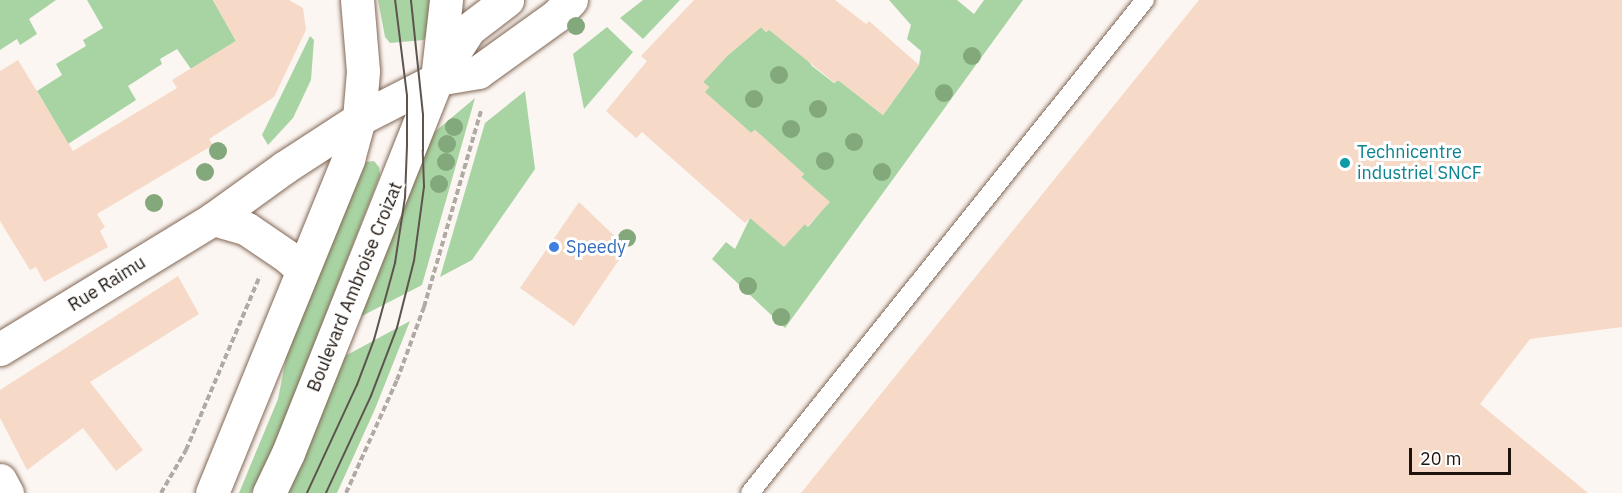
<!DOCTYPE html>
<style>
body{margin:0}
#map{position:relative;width:1622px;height:493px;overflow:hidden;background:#fcf6f2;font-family:"IBM Plex Sans",sans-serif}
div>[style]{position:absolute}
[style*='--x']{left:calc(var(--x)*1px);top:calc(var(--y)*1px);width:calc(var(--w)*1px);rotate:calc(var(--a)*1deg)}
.green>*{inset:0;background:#a8d4a3}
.building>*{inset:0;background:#f6d9c6}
.path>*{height:4px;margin-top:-2px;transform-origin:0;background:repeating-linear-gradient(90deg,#b0a9a4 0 6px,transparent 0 9px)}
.roads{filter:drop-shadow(0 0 2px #826856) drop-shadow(0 0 2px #826856)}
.lane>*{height:18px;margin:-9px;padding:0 9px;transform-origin:9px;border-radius:9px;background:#fff}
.street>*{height:33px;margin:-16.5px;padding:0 16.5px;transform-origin:16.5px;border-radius:16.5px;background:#fff}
.secondary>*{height:33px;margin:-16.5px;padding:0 16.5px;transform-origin:16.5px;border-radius:16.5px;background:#fff}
.primary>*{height:33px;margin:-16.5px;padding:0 16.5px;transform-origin:16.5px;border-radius:16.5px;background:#fff}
.tram>*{height:1.5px;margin:-0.75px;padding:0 0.75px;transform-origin:0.75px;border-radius:0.75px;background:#5d544e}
.trees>*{width:18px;height:18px;margin:-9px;border-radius:50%;background:#83a87b}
.dots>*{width:16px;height:16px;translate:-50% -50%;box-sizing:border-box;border:3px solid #fff;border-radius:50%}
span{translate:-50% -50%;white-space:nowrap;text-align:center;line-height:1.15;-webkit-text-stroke:6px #fff;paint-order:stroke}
.culture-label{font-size:18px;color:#0d838f}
.left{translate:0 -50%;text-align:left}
.shop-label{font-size:18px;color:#366cbe}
.street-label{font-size:18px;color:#1e140d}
.scale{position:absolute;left:1409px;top:448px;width:102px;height:27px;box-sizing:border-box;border:3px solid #1e140d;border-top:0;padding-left:8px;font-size:18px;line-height:21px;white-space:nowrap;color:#1e140d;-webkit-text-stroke:4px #fff;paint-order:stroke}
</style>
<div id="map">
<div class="green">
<i style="clip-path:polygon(0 0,56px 0,29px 19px,37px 34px,20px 45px,17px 39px,0 50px)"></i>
<i style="clip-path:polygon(87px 0,213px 0,236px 41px,191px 69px,177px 49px,160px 59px,162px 64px,128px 86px,136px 100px,68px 144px,37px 91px,62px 75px,56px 64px,86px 46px,83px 40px,103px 28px)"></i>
<i style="clip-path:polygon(378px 0,430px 0,428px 31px,424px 40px,390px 43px,385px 37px)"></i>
<i style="clip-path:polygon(643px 0,680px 0,643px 39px,620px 18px)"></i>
<i style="clip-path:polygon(889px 0,957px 0,974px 14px,984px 0,1023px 0,785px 328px,712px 259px,726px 242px,735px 249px,750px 218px,805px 224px,808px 227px,829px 202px,801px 177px,804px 174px,755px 130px,751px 133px,725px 110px,711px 125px,692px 107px,709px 87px,703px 82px,727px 56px,761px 27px,766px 32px,780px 21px,812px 66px,834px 83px,838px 80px,883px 115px,919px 65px,921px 51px,907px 39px,911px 25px)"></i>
<i style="clip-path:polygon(607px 27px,633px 52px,584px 109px,573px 54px)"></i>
<i style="clip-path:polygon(310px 36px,314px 40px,311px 80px,293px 118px,268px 145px,262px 135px)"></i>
<i style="clip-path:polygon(525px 91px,535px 169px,472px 260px,440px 277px,485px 123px)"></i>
<i style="clip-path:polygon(475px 98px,422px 285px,360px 317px,431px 135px)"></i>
<i style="clip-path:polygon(374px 161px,379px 167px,380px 175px,279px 435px,251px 493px,239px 493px,278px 399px,290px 338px,361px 166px,366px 162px)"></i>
<i style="clip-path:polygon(410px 321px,375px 409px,337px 493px,286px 493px,345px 356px)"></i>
</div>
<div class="building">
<i style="clip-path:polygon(213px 0,289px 0,303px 8px,306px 30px,274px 97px,209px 139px,213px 145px,97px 214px,105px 227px,100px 231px,108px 247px,44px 282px,36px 267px,30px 270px,0 221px,0 71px,18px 60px,73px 151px,177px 88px,172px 80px,236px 41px)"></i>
<i style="clip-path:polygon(694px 0,835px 0,866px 24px,869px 21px,919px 65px,883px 115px,838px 80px,835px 83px,769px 30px,766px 32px,761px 27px,727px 56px,703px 82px,709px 87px,705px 92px,751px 133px,755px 130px,804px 174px,801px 177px,830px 202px,807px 227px,805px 224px,784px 247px,750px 218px,745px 223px,642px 132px,636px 138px,606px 111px,647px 61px,641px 56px)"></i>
<i style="clip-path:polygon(1199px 0,1622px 0,1622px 327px,1530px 339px,1480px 404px,1588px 493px,801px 493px)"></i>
<i style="clip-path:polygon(579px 202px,627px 248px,574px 326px,520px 288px)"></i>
<i style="clip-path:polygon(178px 276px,199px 314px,90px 382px,143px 450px,116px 471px,83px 428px,27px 470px,0 418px,0 390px)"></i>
</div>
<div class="path">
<i style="--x:161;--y:493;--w:50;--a:-59.8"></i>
<i style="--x:186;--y:450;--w:189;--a:-67"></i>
<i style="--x:346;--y:493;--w:124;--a:-65.7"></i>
<i style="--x:397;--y:380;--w:78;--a:-69.7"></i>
<i style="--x:424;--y:307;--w:207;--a:-73.8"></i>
</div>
<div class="roads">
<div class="lane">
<i style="--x:750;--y:493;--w:632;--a:-51.3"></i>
</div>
<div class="street">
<i style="--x:213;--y:219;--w:35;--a:16"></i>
<i style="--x:247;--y:229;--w:50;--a:34.3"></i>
<i style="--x:288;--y:257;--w:18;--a:43"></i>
<i style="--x:0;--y:349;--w:250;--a:-31.4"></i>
<i style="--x:213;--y:219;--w:89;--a:-35.8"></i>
<i style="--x:285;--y:167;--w:88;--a:-33"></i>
<i style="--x:0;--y:480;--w:15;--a:62"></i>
</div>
<div class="secondary">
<i style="--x:437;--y:79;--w:59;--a:-57.4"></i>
<i style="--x:469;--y:29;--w:48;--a:-37.3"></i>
<i style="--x:359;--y:119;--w:88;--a:-27.1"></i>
<i style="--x:437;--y:79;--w:42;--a:-9.7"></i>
<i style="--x:478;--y:72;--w:96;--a:-35.7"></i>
<i style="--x:556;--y:16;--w:22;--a:-47"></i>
</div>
<div class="primary">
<i style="--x:212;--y:493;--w:361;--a:-67.8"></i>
<i style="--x:348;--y:159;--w:41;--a:-74.6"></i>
<i style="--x:359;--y:119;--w:48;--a:-85.2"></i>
<i style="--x:363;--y:71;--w:71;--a:-94.8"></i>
<i style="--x:269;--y:493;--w:44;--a:-64.6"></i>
<i style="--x:288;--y:453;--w:403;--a:-68.3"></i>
<i style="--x:437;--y:79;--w:80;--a:-83.5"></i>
</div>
</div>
<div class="tram">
<i style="--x:307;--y:493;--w:119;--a:-65.2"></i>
<i style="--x:357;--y:385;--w:48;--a:-69.3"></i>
<i style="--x:374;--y:340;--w:80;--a:-74.7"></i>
<i style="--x:395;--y:263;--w:66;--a:-81.3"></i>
<i style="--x:405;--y:198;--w:52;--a:-87.8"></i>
<i style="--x:407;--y:146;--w:50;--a:-90"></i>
<i style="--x:407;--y:96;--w:97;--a:-97.1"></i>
<i style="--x:326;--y:493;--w:107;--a:-65.1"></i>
<i style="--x:371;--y:396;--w:73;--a:-69.1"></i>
<i style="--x:397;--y:328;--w:69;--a:-75.8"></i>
<i style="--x:414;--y:261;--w:75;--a:-82.3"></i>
<i style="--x:424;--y:187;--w:36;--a:-92"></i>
<i style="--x:423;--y:151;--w:36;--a:-90"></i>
<i style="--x:423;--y:115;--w:116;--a:-96"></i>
</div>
<div class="trees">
<i style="left:576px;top:26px"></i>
<i style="left:972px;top:56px"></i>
<i style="left:779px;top:75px"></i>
<i style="left:944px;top:93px"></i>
<i style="left:754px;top:99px"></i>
<i style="left:818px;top:109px"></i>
<i style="left:454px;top:127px"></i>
<i style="left:791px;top:129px"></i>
<i style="left:854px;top:142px"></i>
<i style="left:447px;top:144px"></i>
<i style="left:218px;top:151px"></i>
<i style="left:825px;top:161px"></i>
<i style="left:446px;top:162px"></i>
<i style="left:205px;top:172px"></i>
<i style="left:882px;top:172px"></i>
<i style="left:439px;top:184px"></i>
<i style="left:154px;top:203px"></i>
<i style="left:627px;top:238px"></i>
<i style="left:748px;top:286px"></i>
<i style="left:781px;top:317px"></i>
</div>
<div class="dots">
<i style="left:1345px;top:163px;background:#0f9aa8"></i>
<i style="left:554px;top:247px;background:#3f7fe0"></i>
</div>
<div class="culture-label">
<span class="left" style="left:1357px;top:163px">Technicentre<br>industriel SNCF</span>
</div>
<div class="shop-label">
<span class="left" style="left:566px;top:247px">Speedy</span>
</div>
<div class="street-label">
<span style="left:107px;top:284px;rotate:-32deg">Rue Raimu</span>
<span style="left:355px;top:287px;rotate:-68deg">Boulevard Ambroise Croizat</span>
</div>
<div class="scale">20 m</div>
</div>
